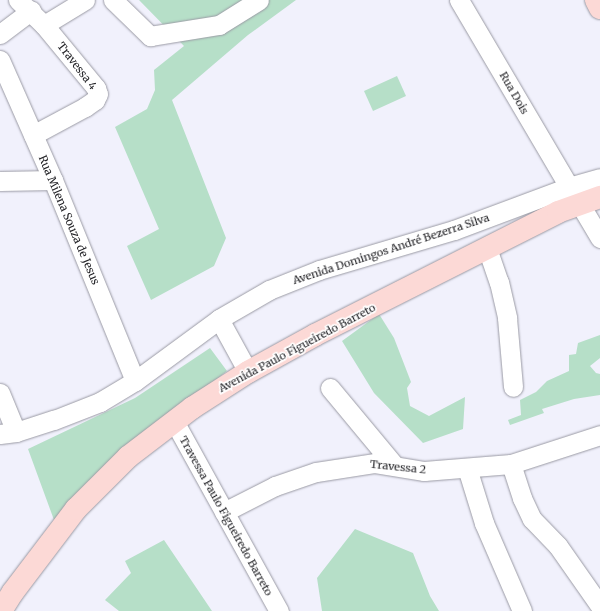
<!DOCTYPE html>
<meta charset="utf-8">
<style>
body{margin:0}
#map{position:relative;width:600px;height:611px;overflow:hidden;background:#f1f1fc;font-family:Merriweather,serif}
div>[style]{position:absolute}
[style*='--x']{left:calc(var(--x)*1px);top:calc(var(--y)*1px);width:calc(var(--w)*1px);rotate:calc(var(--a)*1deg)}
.green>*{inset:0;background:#b6dfc8}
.roads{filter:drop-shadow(0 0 1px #9a9aa4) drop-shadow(0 0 1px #9a9aa4)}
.minor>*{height:19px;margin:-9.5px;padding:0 9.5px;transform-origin:9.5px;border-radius:9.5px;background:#fff}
.major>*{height:22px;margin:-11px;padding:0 11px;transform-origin:11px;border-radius:11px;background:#fcd9d6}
span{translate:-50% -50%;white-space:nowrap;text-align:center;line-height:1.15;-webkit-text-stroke:3.5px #fff;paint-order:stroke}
.street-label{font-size:11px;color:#242428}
</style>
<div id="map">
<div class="green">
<i style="clip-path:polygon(139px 0,296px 0,248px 35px,172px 100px,226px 238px,214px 266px,151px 300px,127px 246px,159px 229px,115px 127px,147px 109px,155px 90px,154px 70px,184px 46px)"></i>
<i style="clip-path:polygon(397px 76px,406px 96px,373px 111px,364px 91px)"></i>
<i style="clip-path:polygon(379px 314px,394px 338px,411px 382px,407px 388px,410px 406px,429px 416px,465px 397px,463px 429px,423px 443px,374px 393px,342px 341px)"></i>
<i style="clip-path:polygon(600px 335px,600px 358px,590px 366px,596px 373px,600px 374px,600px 395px,574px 399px,542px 409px,544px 413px,510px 425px,508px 420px,521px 415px,520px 400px,536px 392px,547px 381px,569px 371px,569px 355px,576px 354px,578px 343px)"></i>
<i style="clip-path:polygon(210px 348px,227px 371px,113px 460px,54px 520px,28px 449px,135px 398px)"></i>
<i style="clip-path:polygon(355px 529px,413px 553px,430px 596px,439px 611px,322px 611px,317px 578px)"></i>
<i style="clip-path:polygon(164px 540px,212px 611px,119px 611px,105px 600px,131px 573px,125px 561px)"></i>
</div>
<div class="roads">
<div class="minor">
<i style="--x:18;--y:0;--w:36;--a:44"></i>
<i style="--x:44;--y:25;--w:82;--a:50.5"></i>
<i style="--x:96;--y:88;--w:6;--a:72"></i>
<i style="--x:98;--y:94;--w:7;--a:117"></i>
<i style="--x:95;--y:100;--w:12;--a:145"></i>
<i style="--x:85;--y:107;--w:59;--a:151.7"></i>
<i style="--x:113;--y:0;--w:52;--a:44.2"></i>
<i style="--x:150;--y:36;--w:70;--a:-9.1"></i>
<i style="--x:219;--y:25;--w:47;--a:-32"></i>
<i style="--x:459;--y:0;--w:217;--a:59.5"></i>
<i style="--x:44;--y:25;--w:48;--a:-31.4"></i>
<i style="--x:0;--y:34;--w:39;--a:-37"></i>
<i style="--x:0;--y:60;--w:131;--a:66.2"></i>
<i style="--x:53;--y:180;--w:217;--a:67.8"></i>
<i style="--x:0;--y:181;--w:53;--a:-1.1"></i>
<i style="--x:578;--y:201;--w:43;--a:59.3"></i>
<i style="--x:487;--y:248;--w:36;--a:71"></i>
<i style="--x:499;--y:282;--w:37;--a:77"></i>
<i style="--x:507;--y:318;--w:69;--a:85"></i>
<i style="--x:219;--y:319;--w:60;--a:61.3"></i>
<i style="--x:330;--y:388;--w:100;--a:50.3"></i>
<i style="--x:0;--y:393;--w:42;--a:67.7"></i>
<i style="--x:174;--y:421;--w:217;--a:61.1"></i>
<i style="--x:0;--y:434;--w:16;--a:-7"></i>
<i style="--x:16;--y:432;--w:40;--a:-18"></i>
<i style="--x:54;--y:420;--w:49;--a:-21.4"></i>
<i style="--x:100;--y:402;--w:41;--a:-31"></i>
<i style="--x:135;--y:381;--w:104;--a:-36.4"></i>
<i style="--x:219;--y:319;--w:58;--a:-30.1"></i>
<i style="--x:269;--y:290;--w:54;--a:-21.8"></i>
<i style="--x:319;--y:270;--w:141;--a:-16.5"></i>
<i style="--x:454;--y:230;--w:123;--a:-20.5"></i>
<i style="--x:569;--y:187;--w:32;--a:-16"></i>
<i style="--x:511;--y:464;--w:36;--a:72"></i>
<i style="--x:522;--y:498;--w:23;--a:65"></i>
<i style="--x:532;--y:519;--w:37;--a:46"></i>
<i style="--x:558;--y:546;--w:73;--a:55"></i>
<i style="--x:467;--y:468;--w:58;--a:72.8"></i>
<i style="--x:484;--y:523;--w:96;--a:66.6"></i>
<i style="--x:224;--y:512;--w:57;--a:-27"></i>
<i style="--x:275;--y:486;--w:43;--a:-18.9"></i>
<i style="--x:316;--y:472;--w:60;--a:-8.7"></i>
<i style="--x:375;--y:463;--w:50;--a:9.3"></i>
<i style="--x:424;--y:471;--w:87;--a:-4.6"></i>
<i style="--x:511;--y:464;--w:94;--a:-18"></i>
</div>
<div class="major">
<i style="--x:596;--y:0;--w:9;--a:63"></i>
<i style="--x:1;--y:611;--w:22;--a:-58"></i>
<i style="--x:13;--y:592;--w:104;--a:-52.8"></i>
<i style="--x:76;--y:509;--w:74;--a:-45"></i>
<i style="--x:128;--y:457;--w:81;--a:-37.4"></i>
<i style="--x:192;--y:408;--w:67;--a:-32.7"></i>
<i style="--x:248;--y:372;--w:77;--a:-28.9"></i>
<i style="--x:315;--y:335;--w:272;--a:-26.8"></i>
<i style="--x:558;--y:212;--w:45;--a:-19.7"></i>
</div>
</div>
<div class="street-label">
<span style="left:77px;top:66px;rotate:52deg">Travessa 4</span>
<span style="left:514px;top:93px;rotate:60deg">Rua Dois</span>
<span style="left:69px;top:220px;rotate:67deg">Rua Milena Souza de Jesus</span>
<span style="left:391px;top:249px;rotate:-18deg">Avenida Domingos André Bezerra Silva</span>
<span style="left:297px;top:348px;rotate:-28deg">Avenida Paulo Figueiredo Barreto</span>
<span style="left:398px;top:467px;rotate:6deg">Travessa 2</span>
<span style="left:226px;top:516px;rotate:61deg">Travessa Paulo Figueiredo Barreto</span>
</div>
</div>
